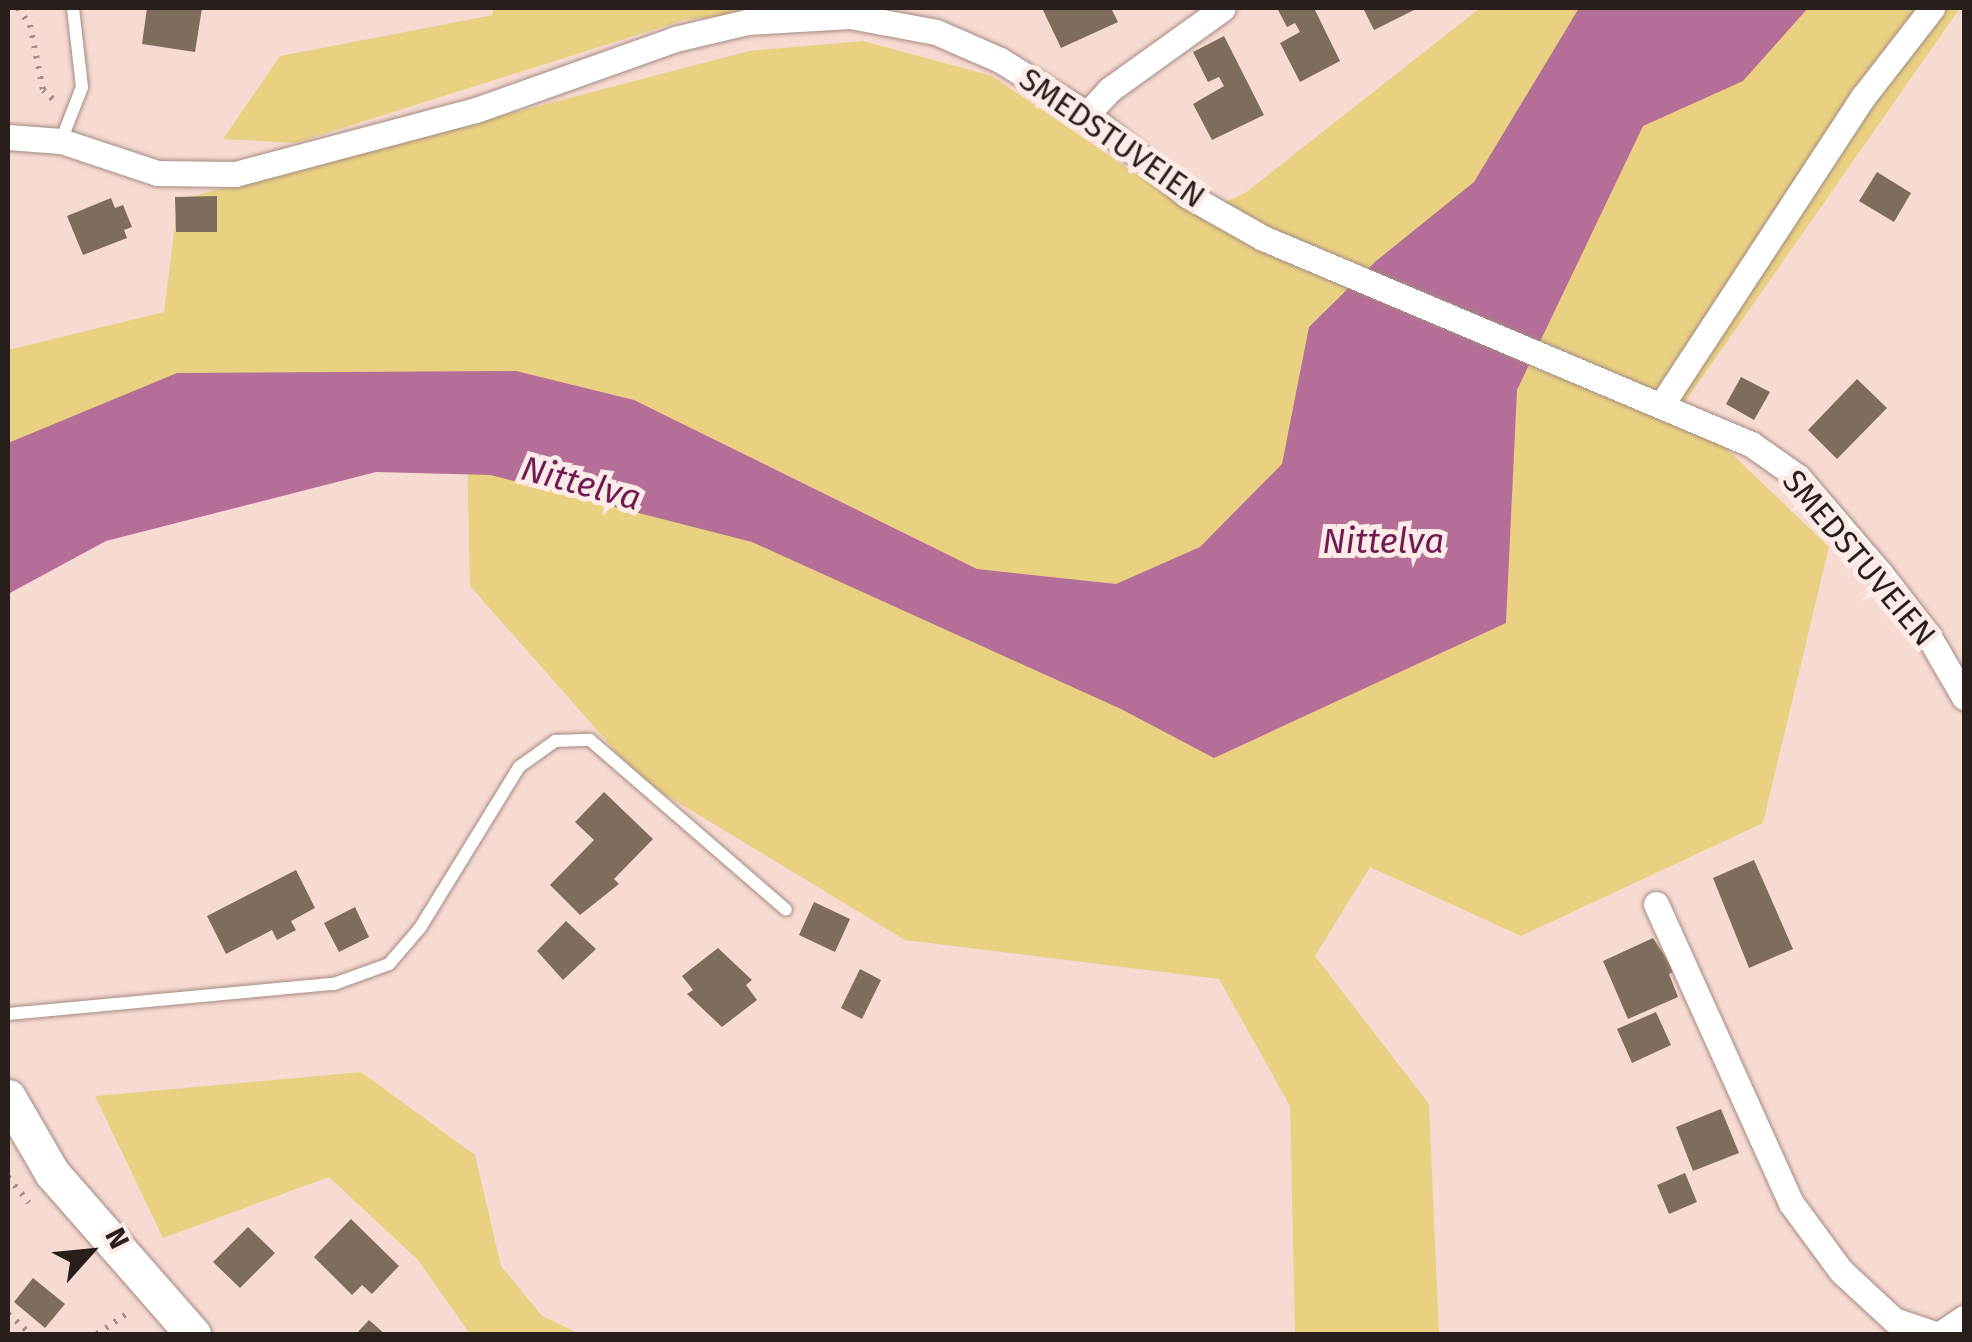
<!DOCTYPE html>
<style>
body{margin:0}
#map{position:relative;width:1972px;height:1342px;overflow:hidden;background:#f7dbd2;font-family:"Fira Sans",sans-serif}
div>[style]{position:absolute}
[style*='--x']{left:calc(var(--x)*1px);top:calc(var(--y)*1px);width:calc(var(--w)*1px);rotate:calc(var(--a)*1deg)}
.green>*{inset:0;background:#ead182}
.water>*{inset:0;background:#b56e97}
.building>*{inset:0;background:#7e6c5c}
.path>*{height:6px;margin-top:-3px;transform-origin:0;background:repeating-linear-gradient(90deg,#a5908a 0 2.5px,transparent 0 10.5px)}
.roads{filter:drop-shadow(0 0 2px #a38a82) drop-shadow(0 0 2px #a38a82)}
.service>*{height:12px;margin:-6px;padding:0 6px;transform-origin:6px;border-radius:6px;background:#fff}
.minor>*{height:25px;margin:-12.5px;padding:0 12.5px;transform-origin:12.5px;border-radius:12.5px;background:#fff}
.secondary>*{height:35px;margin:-17.5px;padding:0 17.5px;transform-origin:17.5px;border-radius:17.5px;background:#fff}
span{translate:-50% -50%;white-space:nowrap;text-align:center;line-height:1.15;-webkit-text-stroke:10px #fcebe6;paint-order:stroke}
.street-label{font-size:32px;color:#281e1b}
.water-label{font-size:35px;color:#711a54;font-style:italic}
.frame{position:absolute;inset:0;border:10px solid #281e1b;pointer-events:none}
.north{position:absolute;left:40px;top:1202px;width:100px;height:100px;-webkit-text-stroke:8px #fcebe6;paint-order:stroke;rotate:63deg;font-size:28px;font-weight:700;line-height:40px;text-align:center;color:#281e1b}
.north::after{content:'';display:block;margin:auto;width:35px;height:45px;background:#281e1b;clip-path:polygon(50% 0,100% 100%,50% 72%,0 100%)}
</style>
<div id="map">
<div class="green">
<i style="clip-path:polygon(492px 8px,784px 8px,684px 20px,295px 143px,223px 139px,280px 56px,493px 15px)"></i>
<i style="clip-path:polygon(1480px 8px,1960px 8px,1682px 406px,1829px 547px,1763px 823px,1521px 936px,1370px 867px,1315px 956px,1429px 1104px,1439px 1334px,1295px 1334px,1290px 1106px,1219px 979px,905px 940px,641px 780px,470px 586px,467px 453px,8px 528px,8px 350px,164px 312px,178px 200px,749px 51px,863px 41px,992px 76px,1197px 215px,1245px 193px)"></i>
<i style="clip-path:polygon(361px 1072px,475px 1155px,501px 1266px,542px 1316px,580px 1334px,470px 1334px,418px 1260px,329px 1177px,163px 1238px,95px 1096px)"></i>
</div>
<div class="water">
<i style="clip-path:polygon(1579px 8px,1808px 8px,1743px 81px,1643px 126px,1517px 390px,1506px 623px,1214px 758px,1121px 709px,752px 542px,490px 475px,376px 472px,106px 541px,8px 594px,8px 443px,177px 373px,516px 371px,634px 400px,977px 569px,1116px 584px,1200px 547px,1282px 464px,1309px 327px,1376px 261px,1474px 182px)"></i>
</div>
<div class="building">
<i style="clip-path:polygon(147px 8px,202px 8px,195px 52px,142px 44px)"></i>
<i style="clip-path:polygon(1042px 8px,1111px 8px,1118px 22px,1061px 48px)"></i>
<i style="clip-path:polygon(1277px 8px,1314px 8px,1340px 61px,1300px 82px,1280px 43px,1300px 32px,1295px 23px,1287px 27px)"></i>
<i style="clip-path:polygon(1363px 8px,1418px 8px,1374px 30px)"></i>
<i style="clip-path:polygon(1224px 36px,1264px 115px,1212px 140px,1193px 104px,1224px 86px,1219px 77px,1208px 82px,1193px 52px)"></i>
<i style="clip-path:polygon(1877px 172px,1911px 193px,1894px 222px,1859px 201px)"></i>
<i style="clip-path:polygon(217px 196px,217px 232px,176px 232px,175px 197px)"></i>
<i style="clip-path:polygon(111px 198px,115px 208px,123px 205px,132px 227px,124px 230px,127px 238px,83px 255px,67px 216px)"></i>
<i style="clip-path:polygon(1741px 377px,1770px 392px,1754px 420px,1726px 404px)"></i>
<i style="clip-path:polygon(1857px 379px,1887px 408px,1837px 459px,1808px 430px)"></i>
<i style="clip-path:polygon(604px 792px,653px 839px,614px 879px,619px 884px,580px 915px,550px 885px,594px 840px,575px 822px)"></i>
<i style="clip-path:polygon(1754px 860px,1793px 949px,1749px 968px,1713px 878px)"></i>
<i style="clip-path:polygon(296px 870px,315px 908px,291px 921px,296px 930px,277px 940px,272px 930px,226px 954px,207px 916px)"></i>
<i style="clip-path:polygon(814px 902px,850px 919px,835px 952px,799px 935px)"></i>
<i style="clip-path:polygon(355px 907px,369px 937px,339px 952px,324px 923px)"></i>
<i style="clip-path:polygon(566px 921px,596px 949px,563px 980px,537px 951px)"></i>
<i style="clip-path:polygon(1653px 938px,1675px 971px,1669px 974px,1678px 997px,1628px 1019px,1603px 961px)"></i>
<i style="clip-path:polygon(718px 948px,752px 980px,746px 985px,757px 1000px,722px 1027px,687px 994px,693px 990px,682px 976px)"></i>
<i style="clip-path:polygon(860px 969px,881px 980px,862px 1019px,841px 1008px)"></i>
<i style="clip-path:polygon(1656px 1012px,1671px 1045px,1632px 1063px,1617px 1029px)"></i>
<i style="clip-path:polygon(1721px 1109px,1739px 1153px,1693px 1171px,1676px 1127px)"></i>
<i style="clip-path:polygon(1685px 1173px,1697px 1202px,1669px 1214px,1657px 1185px)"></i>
<i style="clip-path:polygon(351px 1219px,399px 1266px,372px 1294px,362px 1285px,352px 1295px,314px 1257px)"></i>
<i style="clip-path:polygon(248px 1227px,275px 1253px,240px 1288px,213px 1262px)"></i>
<i style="clip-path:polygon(33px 1278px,65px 1304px,45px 1328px,14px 1302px)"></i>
<i style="clip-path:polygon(369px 1320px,385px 1334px,356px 1334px)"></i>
</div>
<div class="path">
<i style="--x:18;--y:8;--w:21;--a:55"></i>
<i style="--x:30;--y:25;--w:66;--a:78.7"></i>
<i style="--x:43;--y:90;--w:19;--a:43"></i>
<i style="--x:8;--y:1177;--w:33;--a:51"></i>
<i style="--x:8;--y:1314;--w:30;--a:41"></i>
<i style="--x:97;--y:1334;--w:40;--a:-34"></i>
</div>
<div class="roads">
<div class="service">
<i style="--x:61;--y:141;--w:58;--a:-68.7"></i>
<i style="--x:82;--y:87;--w:80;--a:-96.5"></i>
<i style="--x:8;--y:1014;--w:327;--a:-5.3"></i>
<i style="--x:334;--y:984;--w:59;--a:-20"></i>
<i style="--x:389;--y:964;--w:48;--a:-49.3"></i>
<i style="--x:420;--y:928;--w:189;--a:-58.4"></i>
<i style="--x:519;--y:767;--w:44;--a:-35.8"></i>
<i style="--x:555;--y:741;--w:35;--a:-2"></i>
<i style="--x:590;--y:740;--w:259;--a:40.9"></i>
</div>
<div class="minor">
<i style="--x:1087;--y:114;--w:33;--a:-47"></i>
<i style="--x:1109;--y:90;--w:140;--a:-35.7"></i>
<i style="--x:8;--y:137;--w:53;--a:4.3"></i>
<i style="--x:61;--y:141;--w:101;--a:18.4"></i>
<i style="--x:157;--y:173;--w:78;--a:0.7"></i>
<i style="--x:235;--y:174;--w:249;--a:-14.9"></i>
<i style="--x:476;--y:110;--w:211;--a:-19.6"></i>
<i style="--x:675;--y:39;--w:74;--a:-13.3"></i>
<i style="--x:747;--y:22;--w:103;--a:-3.3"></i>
<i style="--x:850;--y:16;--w:87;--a:10.5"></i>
<i style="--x:936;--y:32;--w:70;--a:23.6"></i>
<i style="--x:1000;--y:60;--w:102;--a:31.8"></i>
<i style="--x:1087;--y:114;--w:129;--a:39"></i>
<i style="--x:1187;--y:195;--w:87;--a:29.5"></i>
<i style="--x:1263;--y:238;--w:530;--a:22.89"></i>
<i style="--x:1751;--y:444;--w:57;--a:35.1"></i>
<i style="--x:1798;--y:477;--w:126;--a:49.5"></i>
<i style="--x:1880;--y:573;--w:78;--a:52.3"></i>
<i style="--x:1928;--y:635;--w:72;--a:59.9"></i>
<i style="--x:1662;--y:404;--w:367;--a:-56.8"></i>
<i style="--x:1863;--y:97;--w:113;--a:-52.2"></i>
<i style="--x:1656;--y:904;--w:328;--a:65.7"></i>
<i style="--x:1791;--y:1203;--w:84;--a:53.7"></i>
<i style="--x:1841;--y:1271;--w:72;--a:42.8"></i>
<i style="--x:1894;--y:1320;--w:43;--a:18.9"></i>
<i style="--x:1940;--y:1334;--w:29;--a:-34"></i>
</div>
<div class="secondary">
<i style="--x:8;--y:1097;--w:88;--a:59.9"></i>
<i style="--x:52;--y:1173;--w:214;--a:48.8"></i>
</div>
</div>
<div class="street-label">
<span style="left:1112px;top:138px;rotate:35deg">SMEDSTUVEIEN</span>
<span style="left:1859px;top:558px;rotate:50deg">SMEDSTUVEIEN</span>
</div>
<div class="water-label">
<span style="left:581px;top:483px;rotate:15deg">Nittelva</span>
<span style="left:1383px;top:541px">Nittelva</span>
</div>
<div class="frame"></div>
<div class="north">N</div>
</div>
